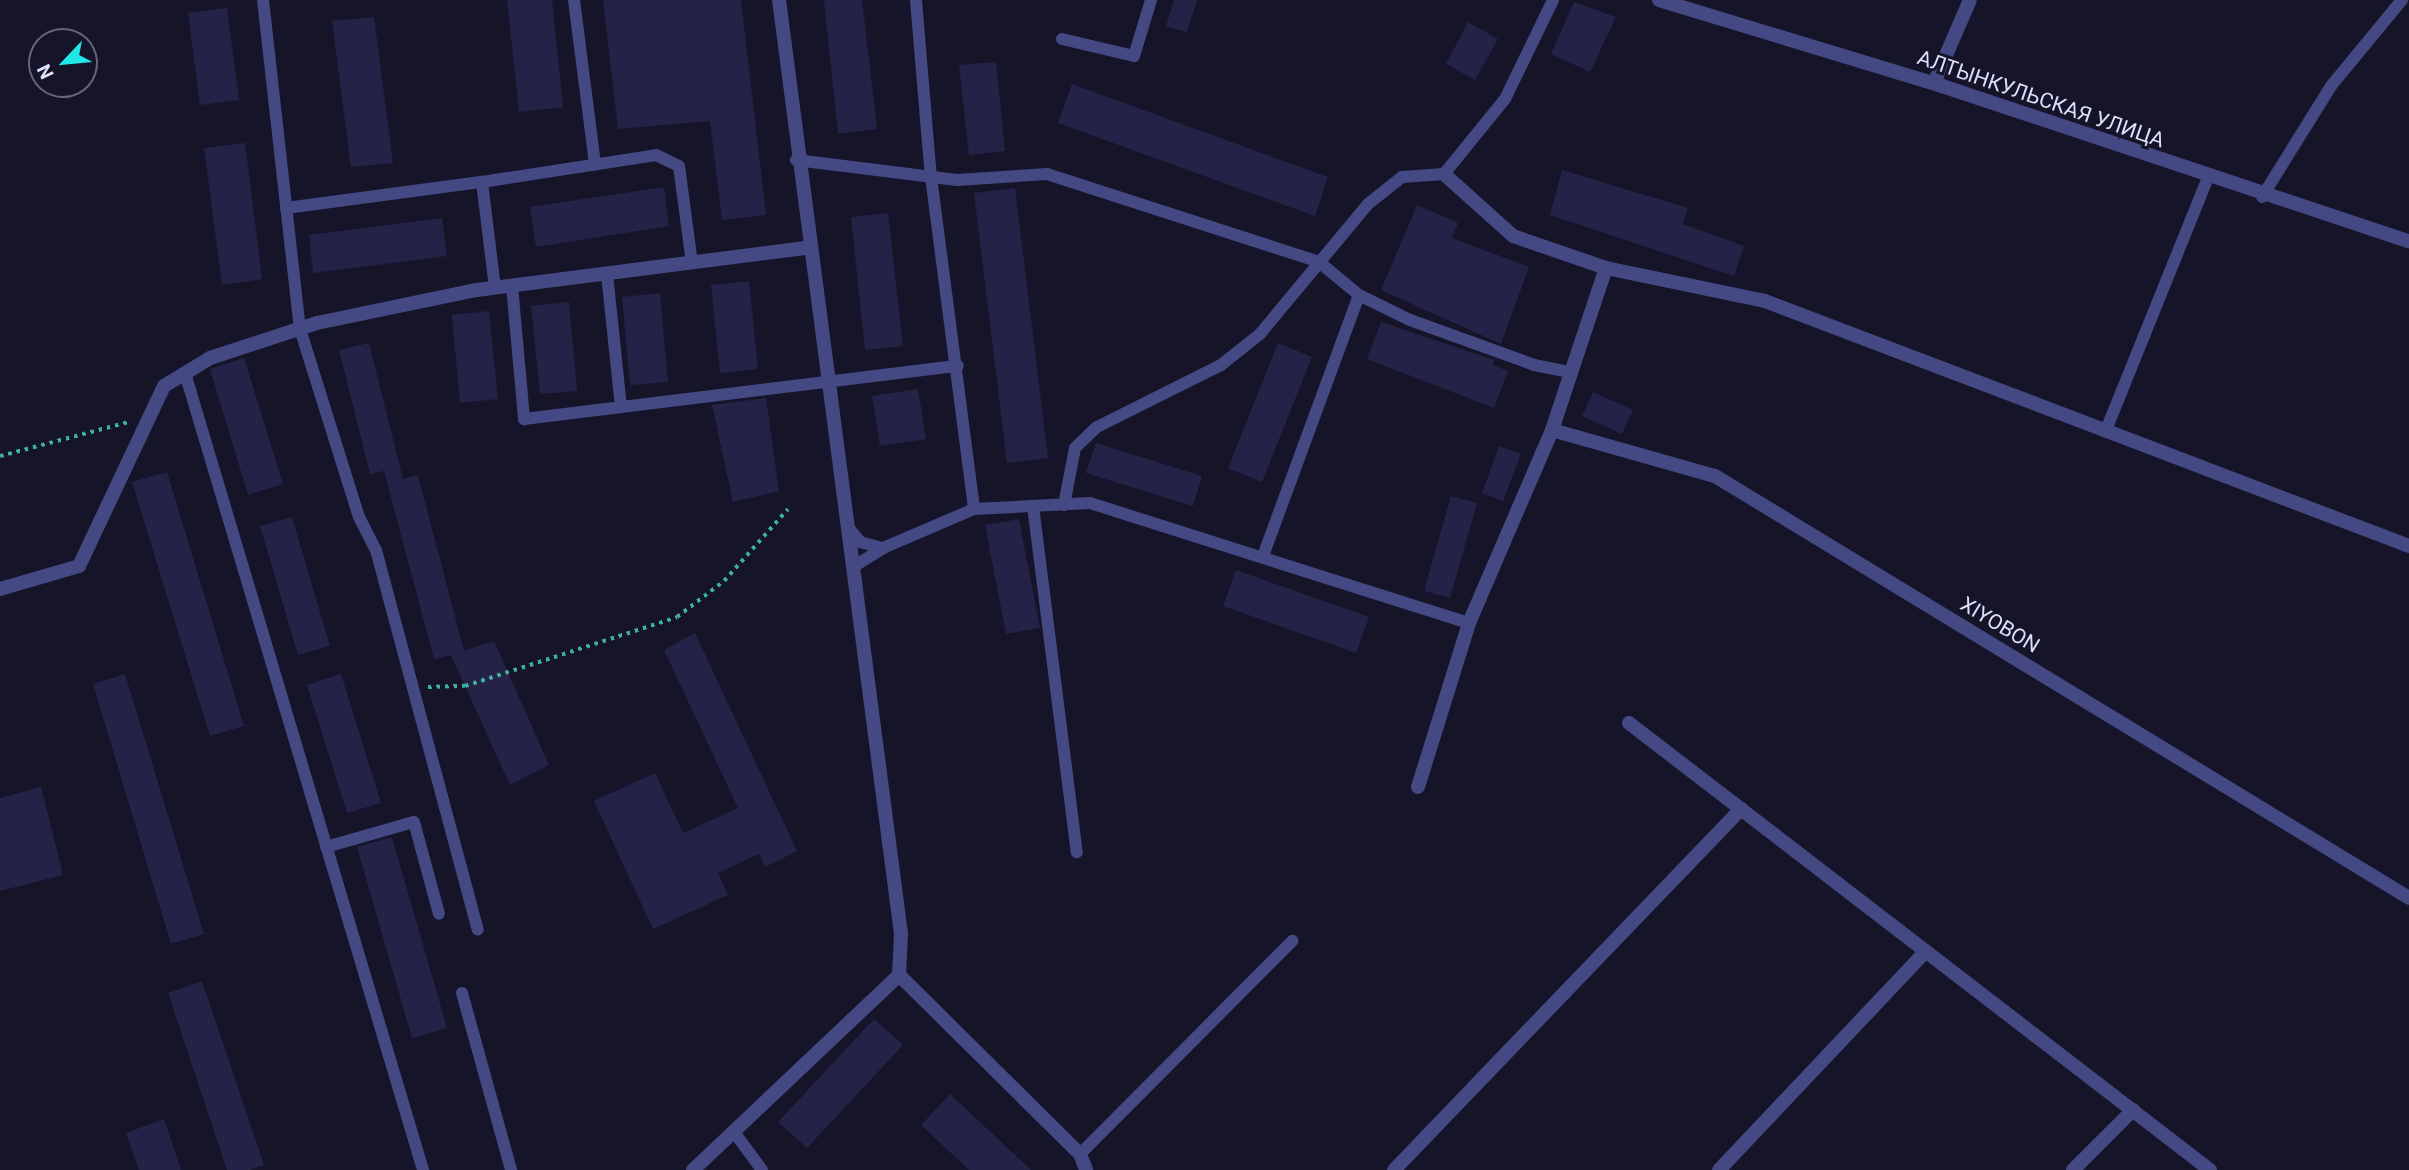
<!DOCTYPE html>
<meta charset="utf-8">
<style>
body{margin:0}
#map{position:relative;width:2409px;height:1170px;overflow:hidden;background:#151429;font-family:Roboto,sans-serif}
div>[style]{position:absolute}
[style*='--x']{left:calc(var(--x)*1px);top:calc(var(--y)*1px);width:calc(var(--w)*1px);rotate:calc(var(--a)*1deg)}
.building>*{inset:0;background:#252248}
.path>*{height:3.5px;margin-top:-1.75px;transform-origin:0;background:repeating-linear-gradient(90deg,#3eb19e 0 3.5px,transparent 0 8.5px)}
.service>*{height:12px;margin:-6px;padding:0 6px;transform-origin:6px;border-radius:6px;background:#444883}
.minor>*{height:14px;margin:-7px;padding:0 7px;transform-origin:7px;border-radius:7px;background:#444883}
span{translate:-50% -50%;white-space:nowrap;text-align:center;line-height:1.15;-webkit-text-stroke:6px #151429;paint-order:stroke}
.street-label{font-size:21px;color:#dfdffc}
.north{position:absolute;left:28px;top:28px;width:70px;height:70px;box-sizing:border-box;background:#151429;border:2px solid #66657d;border-radius:50%;rotate:244deg;font-size:19px;font-weight:700;line-height:28px;text-align:center;color:#dfdffc}
.north::after{content:'';display:block;margin:auto;width:24px;height:32px;background:#1fe8e6;clip-path:polygon(50% 0,100% 100%,50% 72%,0 100%)}
</style>
<div id="map">
<div class="building">
<i style="clip-path:polygon(507px 0,552px 0,563px 107px,519px 112px)"></i>
<i style="clip-path:polygon(603px 0,741px 0,766px 215px,722px 220px,710px 121px,618px 129px)"></i>
<i style="clip-path:polygon(824px 0,862px 0,877px 129px,838px 134px)"></i>
<i style="clip-path:polygon(1174px 0,1197px 0,1187px 32px,1166px 26px)"></i>
<i style="clip-path:polygon(1574px 2px,1616px 17px,1590px 72px,1551px 54px)"></i>
<i style="clip-path:polygon(227px 8px,239px 100px,200px 105px,188px 13px)"></i>
<i style="clip-path:polygon(374px 17px,393px 163px,351px 167px,332px 21px)"></i>
<i style="clip-path:polygon(1468px 22px,1498px 39px,1475px 80px,1446px 64px)"></i>
<i style="clip-path:polygon(996px 62px,1005px 151px,969px 155px,959px 65px)"></i>
<i style="clip-path:polygon(1072px 84px,1328px 177px,1315px 216px,1058px 123px)"></i>
<i style="clip-path:polygon(245px 143px,262px 279px,222px 285px,204px 148px)"></i>
<i style="clip-path:polygon(1562px 170px,1688px 208px,1683px 224px,1744px 246px,1734px 276px,1550px 215px)"></i>
<i style="clip-path:polygon(664px 187px,669px 226px,536px 247px,530px 207px)"></i>
<i style="clip-path:polygon(1015px 188px,1048px 458px,1007px 463px,974px 193px)"></i>
<i style="clip-path:polygon(1417px 205px,1458px 223px,1452px 238px,1529px 267px,1501px 344px,1381px 290px)"></i>
<i style="clip-path:polygon(888px 213px,903px 346px,865px 350px,851px 217px)"></i>
<i style="clip-path:polygon(442px 218px,447px 256px,313px 273px,309px 235px)"></i>
<i style="clip-path:polygon(749px 281px,758px 369px,720px 373px,711px 285px)"></i>
<i style="clip-path:polygon(660px 293px,668px 382px,630px 385px,622px 297px)"></i>
<i style="clip-path:polygon(569px 302px,577px 391px,540px 394px,531px 306px)"></i>
<i style="clip-path:polygon(489px 311px,498px 399px,460px 403px,452px 315px)"></i>
<i style="clip-path:polygon(1381px 322px,1494px 360px,1493px 365px,1508px 371px,1494px 408px,1367px 359px)"></i>
<i style="clip-path:polygon(369px 343px,403px 479px,418px 475px,464px 651px,494px 641px,549px 765px,510px 785px,451px 655px,434px 659px,384px 471px,370px 474px,339px 350px)"></i>
<i style="clip-path:polygon(1278px 343px,1312px 357px,1262px 482px,1228px 468px)"></i>
<i style="clip-path:polygon(244px 358px,283px 484px,248px 495px,210px 369px)"></i>
<i style="clip-path:polygon(918px 389px,926px 439px,880px 446px,872px 396px)"></i>
<i style="clip-path:polygon(1593px 392px,1633px 410px,1622px 434px,1582px 416px)"></i>
<i style="clip-path:polygon(766px 398px,779px 491px,733px 502px,712px 405px)"></i>
<i style="clip-path:polygon(1096px 443px,1202px 476px,1193px 506px,1086px 473px)"></i>
<i style="clip-path:polygon(1499px 446px,1521px 454px,1503px 501px,1482px 493px)"></i>
<i style="clip-path:polygon(167px 472px,244px 726px,210px 736px,132px 482px)"></i>
<i style="clip-path:polygon(1451px 496px,1477px 503px,1450px 598px,1424px 591px)"></i>
<i style="clip-path:polygon(292px 517px,330px 646px,298px 655px,260px 526px)"></i>
<i style="clip-path:polygon(1019px 519px,1040px 628px,1006px 634px,985px 525px)"></i>
<i style="clip-path:polygon(1236px 570px,1369px 617px,1356px 653px,1223px 606px)"></i>
<i style="clip-path:polygon(695px 633px,797px 851px,765px 867px,759px 854px,718px 873px,728px 895px,653px 929px,594px 801px,655px 773px,683px 833px,738px 808px,664px 650px)"></i>
<i style="clip-path:polygon(125px 674px,204px 934px,171px 944px,93px 684px)"></i>
<i style="clip-path:polygon(341px 674px,381px 803px,347px 813px,307px 685px)"></i>
<i style="clip-path:polygon(41px 787px,63px 875px,0 891px,0 798px)"></i>
<i style="clip-path:polygon(392px 837px,447px 1028px,412px 1038px,357px 847px)"></i>
<i style="clip-path:polygon(202px 981px,264px 1165px,250px 1170px,227px 1170px,168px 993px)"></i>
<i style="clip-path:polygon(874px 1019px,903px 1045px,807px 1148px,778px 1122px)"></i>
<i style="clip-path:polygon(950px 1094px,1031px 1170px,969px 1170px,921px 1125px)"></i>
<i style="clip-path:polygon(164px 1119px,181px 1170px,139px 1170px,126px 1133px)"></i>
</div>
<div class="path">
<i style="--x:0;--y:456;--w:133;--a:-14.8"></i>
<i style="--x:428;--y:687;--w:37;--a:-2"></i>
<i style="--x:465;--y:686;--w:223;--a:-18"></i>
<i style="--x:677;--y:617;--w:59;--a:-37.5"></i>
<i style="--x:724;--y:581;--w:96;--a:-48.4"></i>
</div>
<div class="service">
<i style="--x:263;--y:0;--w:331;--a:83.6"></i>
<i style="--x:300;--y:329;--w:197;--a:72.6"></i>
<i style="--x:359;--y:517;--w:37;--a:63"></i>
<i style="--x:376;--y:550;--w:393;--a:75"></i>
<i style="--x:574;--y:0;--w:166;--a:82.7"></i>
<i style="--x:916;--y:0;--w:178;--a:85.2"></i>
<i style="--x:931;--y:177;--w:335;--a:82.6"></i>
<i style="--x:1062;--y:39;--w:74;--a:13.3"></i>
<i style="--x:1134;--y:56;--w:59;--a:-73.1"></i>
<i style="--x:796;--y:160;--w:162;--a:7.1"></i>
<i style="--x:957;--y:180;--w:90;--a:-3.8"></i>
<i style="--x:1047;--y:174;--w:286;--a:17.9"></i>
<i style="--x:1319;--y:262;--w:52;--a:39.5"></i>
<i style="--x:1359;--y:295;--w:57;--a:26.1"></i>
<i style="--x:1410;--y:320;--w:132;--a:19.9"></i>
<i style="--x:1534;--y:365;--w:33;--a:11"></i>
<i style="--x:2262;--y:197;--w:131;--a:-58.1"></i>
<i style="--x:2331;--y:86;--w:112;--a:-50.5"></i>
<i style="--x:286;--y:208;--w:198;--a:-7.6"></i>
<i style="--x:607;--y:274;--w:134;--a:84"></i>
<i style="--x:512;--y:286;--w:134;--a:84.8"></i>
<i style="--x:524;--y:419;--w:437;--a:-7"></i>
<i style="--x:495;--y:288;--w:107;--a:-97"></i>
<i style="--x:482;--y:182;--w:176;--a:-8.8"></i>
<i style="--x:656;--y:155;--w:25;--a:26"></i>
<i style="--x:679;--y:166;--w:98;--a:82.4"></i>
<i style="--x:185;--y:373;--w:832;--a:73.37"></i>
<i style="--x:2106;--y:430;--w:272;--a:-68"></i>
<i style="--x:1064;--y:505;--w:58;--a:-79.1"></i>
<i style="--x:1075;--y:448;--w:30;--a:-44"></i>
<i style="--x:1097;--y:427;--w:139;--a:-26.6"></i>
<i style="--x:1221;--y:365;--w:50;--a:-38.5"></i>
<i style="--x:1260;--y:334;--w:169;--a:-50.3"></i>
<i style="--x:1368;--y:204;--w:43;--a:-38.5"></i>
<i style="--x:1402;--y:177;--w:42;--a:-4.1"></i>
<i style="--x:1444;--y:174;--w:97;--a:-50.9"></i>
<i style="--x:1505;--y:99;--w:110;--a:-64.1"></i>
<i style="--x:1033;--y:506;--w:349;--a:82.8"></i>
<i style="--x:848;--y:527;--w:19;--a:51"></i>
<i style="--x:860;--y:542;--w:24;--a:15"></i>
<i style="--x:883;--y:548;--w:99;--a:-23.2"></i>
<i style="--x:974;--y:509;--w:116;--a:-3"></i>
<i style="--x:1090;--y:503;--w:398;--a:17.6"></i>
<i style="--x:1263;--y:556;--w:278;--a:-69.8"></i>
<i style="--x:853;--y:567;--w:36;--a:-32"></i>
<i style="--x:326;--y:847;--w:91;--a:-15.9"></i>
<i style="--x:414;--y:822;--w:95;--a:74.8"></i>
<i style="--x:462;--y:993;--w:184;--a:74.5"></i>
<i style="--x:734;--y:1132;--w:47;--a:53.6"></i>
<i style="--x:1080;--y:1154;--w:301;--a:-45.1"></i>
</div>
<div class="minor">
<i style="--x:1659;--y:0;--w:296;--a:16.9"></i>
<i style="--x:1942;--y:86;--w:492;--a:18.4"></i>
<i style="--x:1934;--y:83;--w:90;--a:-66.6"></i>
<i style="--x:1444;--y:174;--w:93;--a:41.9"></i>
<i style="--x:1513;--y:236;--w:98;--a:19"></i>
<i style="--x:1606;--y:268;--w:162;--a:11.7"></i>
<i style="--x:1765;--y:301;--w:689;--a:20.83"></i>
<i style="--x:1552;--y:430;--w:169;--a:15.8"></i>
<i style="--x:1715;--y:476;--w:812;--a:31.3"></i>
<i style="--x:0;--y:589;--w:82;--a:-16.2"></i>
<i style="--x:79;--y:566;--w:199;--a:-64.7"></i>
<i style="--x:164;--y:386;--w:54;--a:-31.3"></i>
<i style="--x:210;--y:358;--w:113;--a:-18.1"></i>
<i style="--x:317;--y:323;--w:163;--a:-11.7"></i>
<i style="--x:477;--y:290;--w:333;--a:-7.3"></i>
<i style="--x:1629;--y:723;--w:733;--a:37.57"></i>
<i style="--x:1418;--y:787;--w:172;--a:-72.7"></i>
<i style="--x:1469;--y:623;--w:210;--a:-66.7"></i>
<i style="--x:1552;--y:430;--w:171;--a:-71.6"></i>
<i style="--x:899;--y:975;--w:255;--a:44.7"></i>
<i style="--x:1080;--y:1154;--w:17;--a:69"></i>
<i style="--x:693;--y:1170;--w:284;--a:-43.4"></i>
<i style="--x:899;--y:975;--w:41;--a:-87.2"></i>
<i style="--x:901;--y:934;--w:942;--a:-97.44"></i>
<i style="--x:1394;--y:1170;--w:501;--a:-46.13"></i>
<i style="--x:1719;--y:1170;--w:301;--a:-46.6"></i>
<i style="--x:2073;--y:1170;--w:85;--a:-45"></i>
</div>
<div class="street-label">
<span style="left:2041px;top:99px;rotate:19deg">АЛТЫНКУЛЬСКАЯ УЛИЦА</span>
<span style="left:2000px;top:625px;rotate:31deg">XIYOBON</span>
</div>
<div class="north">N</div>
</div>
